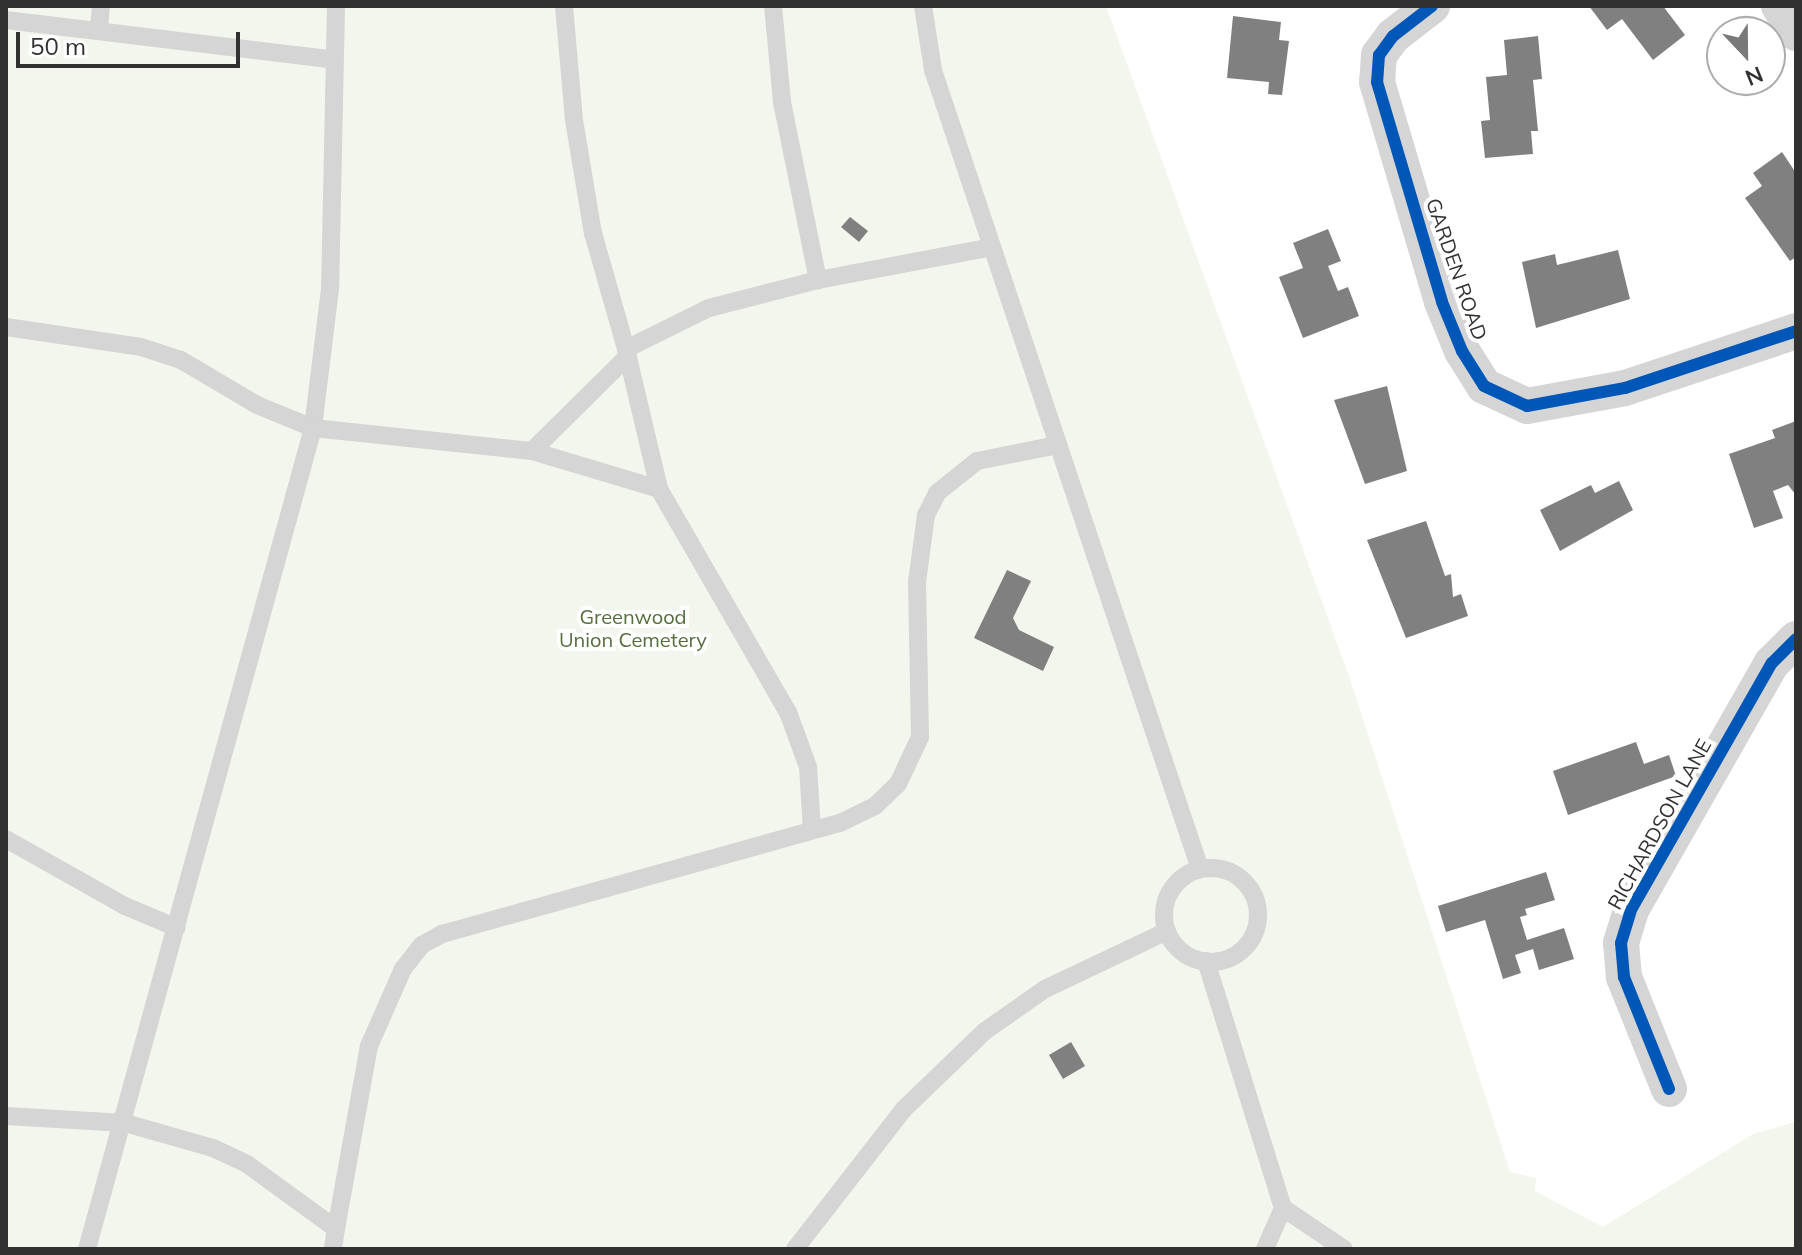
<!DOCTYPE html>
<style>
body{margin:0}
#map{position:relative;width:1802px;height:1255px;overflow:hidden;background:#fff;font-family:Mulish,sans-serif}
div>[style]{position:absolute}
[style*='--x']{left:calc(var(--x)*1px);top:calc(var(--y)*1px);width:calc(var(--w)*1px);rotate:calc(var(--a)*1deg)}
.green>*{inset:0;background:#f2f6ed}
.building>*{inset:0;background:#808080}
.lane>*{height:18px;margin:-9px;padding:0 9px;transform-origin:9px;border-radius:9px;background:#d5d5d5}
.lane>.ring{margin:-9px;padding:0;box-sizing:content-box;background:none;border:18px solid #d5d5d5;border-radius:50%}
.street>*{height:36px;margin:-18px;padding:0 18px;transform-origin:18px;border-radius:18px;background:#d5d5d5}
.cycleway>*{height:12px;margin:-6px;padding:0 6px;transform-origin:6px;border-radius:6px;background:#0057b8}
span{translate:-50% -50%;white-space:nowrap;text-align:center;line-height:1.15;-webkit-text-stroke:8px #fff;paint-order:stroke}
.street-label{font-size:20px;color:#313131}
.park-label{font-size:20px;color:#556e3c}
.frame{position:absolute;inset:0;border:8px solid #313131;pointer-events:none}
.north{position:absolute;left:1706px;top:16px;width:80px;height:80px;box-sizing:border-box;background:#fff;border:2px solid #adadad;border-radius:50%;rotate:158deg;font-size:22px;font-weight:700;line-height:32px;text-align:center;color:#313131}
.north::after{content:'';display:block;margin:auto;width:28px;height:36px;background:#797979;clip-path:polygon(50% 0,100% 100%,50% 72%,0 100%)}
.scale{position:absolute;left:16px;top:32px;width:224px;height:36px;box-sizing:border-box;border:4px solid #313131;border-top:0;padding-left:10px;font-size:24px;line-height:28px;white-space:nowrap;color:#313131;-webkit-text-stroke:6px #fff;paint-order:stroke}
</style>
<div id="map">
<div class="green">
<i style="clip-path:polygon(6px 6px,1106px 6px,1350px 679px,1510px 1172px,1536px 1178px,1535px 1191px,1603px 1227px,1753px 1134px,1796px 1122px,1796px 1249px,6px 1249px)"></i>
</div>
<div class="building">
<i style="clip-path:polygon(1589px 6px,1663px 6px,1685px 35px,1653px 60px,1622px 19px,1607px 30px)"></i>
<i style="clip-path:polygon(1233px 16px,1281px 22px,1279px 40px,1289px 41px,1282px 95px,1268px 94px,1269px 82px,1227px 78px)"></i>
<i style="clip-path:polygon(1538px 36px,1542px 79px,1533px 80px,1538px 131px,1531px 131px,1533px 154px,1485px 158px,1481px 121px,1490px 120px,1486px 77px,1507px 75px,1504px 40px)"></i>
<i style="clip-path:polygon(1782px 152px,1796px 173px,1796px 257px,1790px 261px,1745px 198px,1762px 186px,1753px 173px)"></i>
<i style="clip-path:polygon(850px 217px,868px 231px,859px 242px,841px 227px)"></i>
<i style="clip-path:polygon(1328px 229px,1341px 261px,1328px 266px,1338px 291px,1348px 287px,1359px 316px,1303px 338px,1279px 277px,1303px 268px,1293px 243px)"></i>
<i style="clip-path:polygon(1618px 250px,1630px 299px,1536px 328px,1522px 262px,1555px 254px,1557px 265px)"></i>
<i style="clip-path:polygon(1387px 386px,1407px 471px,1365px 484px,1334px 400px)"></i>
<i style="clip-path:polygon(1796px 421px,1796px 495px,1788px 485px,1773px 491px,1783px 518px,1754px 528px,1729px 454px,1775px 438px,1772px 430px)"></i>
<i style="clip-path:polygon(1619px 481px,1633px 510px,1560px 551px,1540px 510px,1591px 485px,1595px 493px)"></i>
<i style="clip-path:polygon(1426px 521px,1445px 576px,1451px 574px,1453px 597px,1461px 594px,1468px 616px,1406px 638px,1367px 540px)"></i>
<i style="clip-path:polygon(1007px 570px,1031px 581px,1013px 618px,1019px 630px,1054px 647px,1043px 671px,974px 638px)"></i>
<i style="clip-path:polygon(1636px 742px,1644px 764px,1669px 755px,1676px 776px,1568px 815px,1553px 771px)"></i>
<i style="clip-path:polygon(1546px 872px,1555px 900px,1525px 909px,1527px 915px,1520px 917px,1527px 940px,1564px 928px,1574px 959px,1539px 970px,1533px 949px,1515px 955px,1521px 973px,1503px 979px,1485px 920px,1446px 932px,1438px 906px)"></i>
<i style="clip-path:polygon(1071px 1042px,1085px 1066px,1063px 1079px,1049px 1055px)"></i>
</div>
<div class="lane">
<i style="--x:336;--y:6;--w:283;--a:91.2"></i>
<i style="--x:330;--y:289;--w:140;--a:97"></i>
<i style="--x:313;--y:428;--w:220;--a:6"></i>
<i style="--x:564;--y:6;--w:114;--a:85"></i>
<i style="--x:574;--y:120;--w:115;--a:80.5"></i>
<i style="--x:593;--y:233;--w:121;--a:74.1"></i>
<i style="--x:626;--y:349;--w:144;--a:76.7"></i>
<i style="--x:659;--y:489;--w:133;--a:-163.3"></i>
<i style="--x:532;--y:451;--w:132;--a:-44.7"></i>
<i style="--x:773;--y:6;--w:96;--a:84.6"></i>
<i style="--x:782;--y:102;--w:182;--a:78.6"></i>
<i style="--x:818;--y:280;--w:177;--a:-10.7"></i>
<i style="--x:923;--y:6;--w:65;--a:81.1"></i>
<i style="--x:933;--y:70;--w:842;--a:71.52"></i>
<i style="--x:6;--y:20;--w:331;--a:6.9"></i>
<i style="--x:99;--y:28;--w:22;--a:-85"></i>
<i style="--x:6;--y:327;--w:136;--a:8.4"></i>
<i style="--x:141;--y:347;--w:42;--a:18"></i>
<i style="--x:181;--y:360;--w:88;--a:30.6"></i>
<i style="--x:257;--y:405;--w:61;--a:22.3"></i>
<i style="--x:313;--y:428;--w:852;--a:105.39"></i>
<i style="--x:626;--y:349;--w:93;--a:-26.3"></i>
<i style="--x:709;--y:308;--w:113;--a:-14.4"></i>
<i style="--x:659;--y:489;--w:258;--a:60"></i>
<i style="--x:788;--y:712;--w:59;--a:70"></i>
<i style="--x:808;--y:767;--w:63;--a:86.4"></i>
<i style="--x:6;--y:839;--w:137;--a:29.4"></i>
<i style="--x:125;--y:906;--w:56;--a:22.9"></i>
<i class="ring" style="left:1164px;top:868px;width:76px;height:76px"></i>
<i style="--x:1206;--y:961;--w:259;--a:72.7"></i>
<i style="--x:1283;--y:1208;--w:45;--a:113.7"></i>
<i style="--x:6;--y:1116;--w:119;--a:3.4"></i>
<i style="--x:125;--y:1123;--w:91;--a:15.9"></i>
<i style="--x:213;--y:1148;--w:38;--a:25"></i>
<i style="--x:247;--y:1164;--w:110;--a:36.1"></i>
<i style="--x:336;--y:1229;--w:20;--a:99"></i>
<i style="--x:1283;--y:1208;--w:73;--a:33.9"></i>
<i style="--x:336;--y:1229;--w:186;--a:-79.8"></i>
<i style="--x:369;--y:1046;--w:84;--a:-66.2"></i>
<i style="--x:403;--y:969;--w:31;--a:-52"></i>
<i style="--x:422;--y:945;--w:23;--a:-29"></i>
<i style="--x:442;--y:934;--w:413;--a:-15.6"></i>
<i style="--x:840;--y:823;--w:39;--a:-26"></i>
<i style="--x:875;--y:806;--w:32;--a:-44"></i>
<i style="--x:898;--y:784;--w:52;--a:-64.9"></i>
<i style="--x:920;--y:737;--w:155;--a:-91.1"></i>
<i style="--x:917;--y:582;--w:68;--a:-82.3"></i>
<i style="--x:926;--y:515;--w:25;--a:-63"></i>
<i style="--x:937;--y:493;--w:51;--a:-38.7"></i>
<i style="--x:977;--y:461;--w:83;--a:-11.2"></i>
<i style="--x:795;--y:1249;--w:177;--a:-52.1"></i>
<i style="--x:904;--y:1109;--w:112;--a:-43.9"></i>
<i style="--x:985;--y:1031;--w:73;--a:-35"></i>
<i style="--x:1045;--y:989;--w:135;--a:-25.4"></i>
</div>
<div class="street">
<i style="--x:1432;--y:6;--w:49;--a:142.4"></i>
<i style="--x:1393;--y:36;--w:24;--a:126"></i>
<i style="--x:1379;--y:55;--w:27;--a:94"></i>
<i style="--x:1377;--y:82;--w:229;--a:73.5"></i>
<i style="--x:1442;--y:302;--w:53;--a:67.8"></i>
<i style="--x:1462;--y:351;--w:41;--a:57.8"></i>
<i style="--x:1484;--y:386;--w:47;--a:24.9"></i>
<i style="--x:1527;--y:406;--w:100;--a:-10.4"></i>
<i style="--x:1625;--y:388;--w:180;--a:-18.4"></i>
<i style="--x:1779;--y:6;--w:32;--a:58"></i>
<i style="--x:1669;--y:1089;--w:121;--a:-111.9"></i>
<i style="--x:1624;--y:977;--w:34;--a:-95"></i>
<i style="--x:1621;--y:943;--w:37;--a:-73"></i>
<i style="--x:1632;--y:908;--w:282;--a:-60.3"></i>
<i style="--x:1772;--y:663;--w:34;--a:-45"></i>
</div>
<div class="cycleway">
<i style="--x:1432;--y:6;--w:49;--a:142.4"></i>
<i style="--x:1393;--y:36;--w:24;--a:126"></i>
<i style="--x:1379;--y:55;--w:27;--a:94"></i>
<i style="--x:1377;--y:82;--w:229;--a:73.5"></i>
<i style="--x:1442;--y:302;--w:53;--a:67.8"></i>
<i style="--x:1462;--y:351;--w:41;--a:57.8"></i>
<i style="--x:1484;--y:386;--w:47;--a:24.9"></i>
<i style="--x:1527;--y:406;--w:100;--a:-10.4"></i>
<i style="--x:1625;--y:388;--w:180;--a:-18.4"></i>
<i style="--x:1669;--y:1089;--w:121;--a:-111.9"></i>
<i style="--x:1624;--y:977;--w:34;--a:-95"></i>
<i style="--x:1621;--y:943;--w:37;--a:-73"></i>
<i style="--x:1632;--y:908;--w:282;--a:-60.3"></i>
<i style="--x:1772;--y:663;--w:34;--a:-45"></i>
</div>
<div class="street-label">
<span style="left:1457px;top:269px;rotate:71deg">GARDEN ROAD</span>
<span style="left:1659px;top:824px;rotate:-61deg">RICHARDSON LANE</span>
</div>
<div class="park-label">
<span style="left:633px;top:628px">Greenwood<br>Union Cemetery</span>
</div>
<div class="frame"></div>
<div class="north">N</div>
<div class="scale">50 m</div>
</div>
